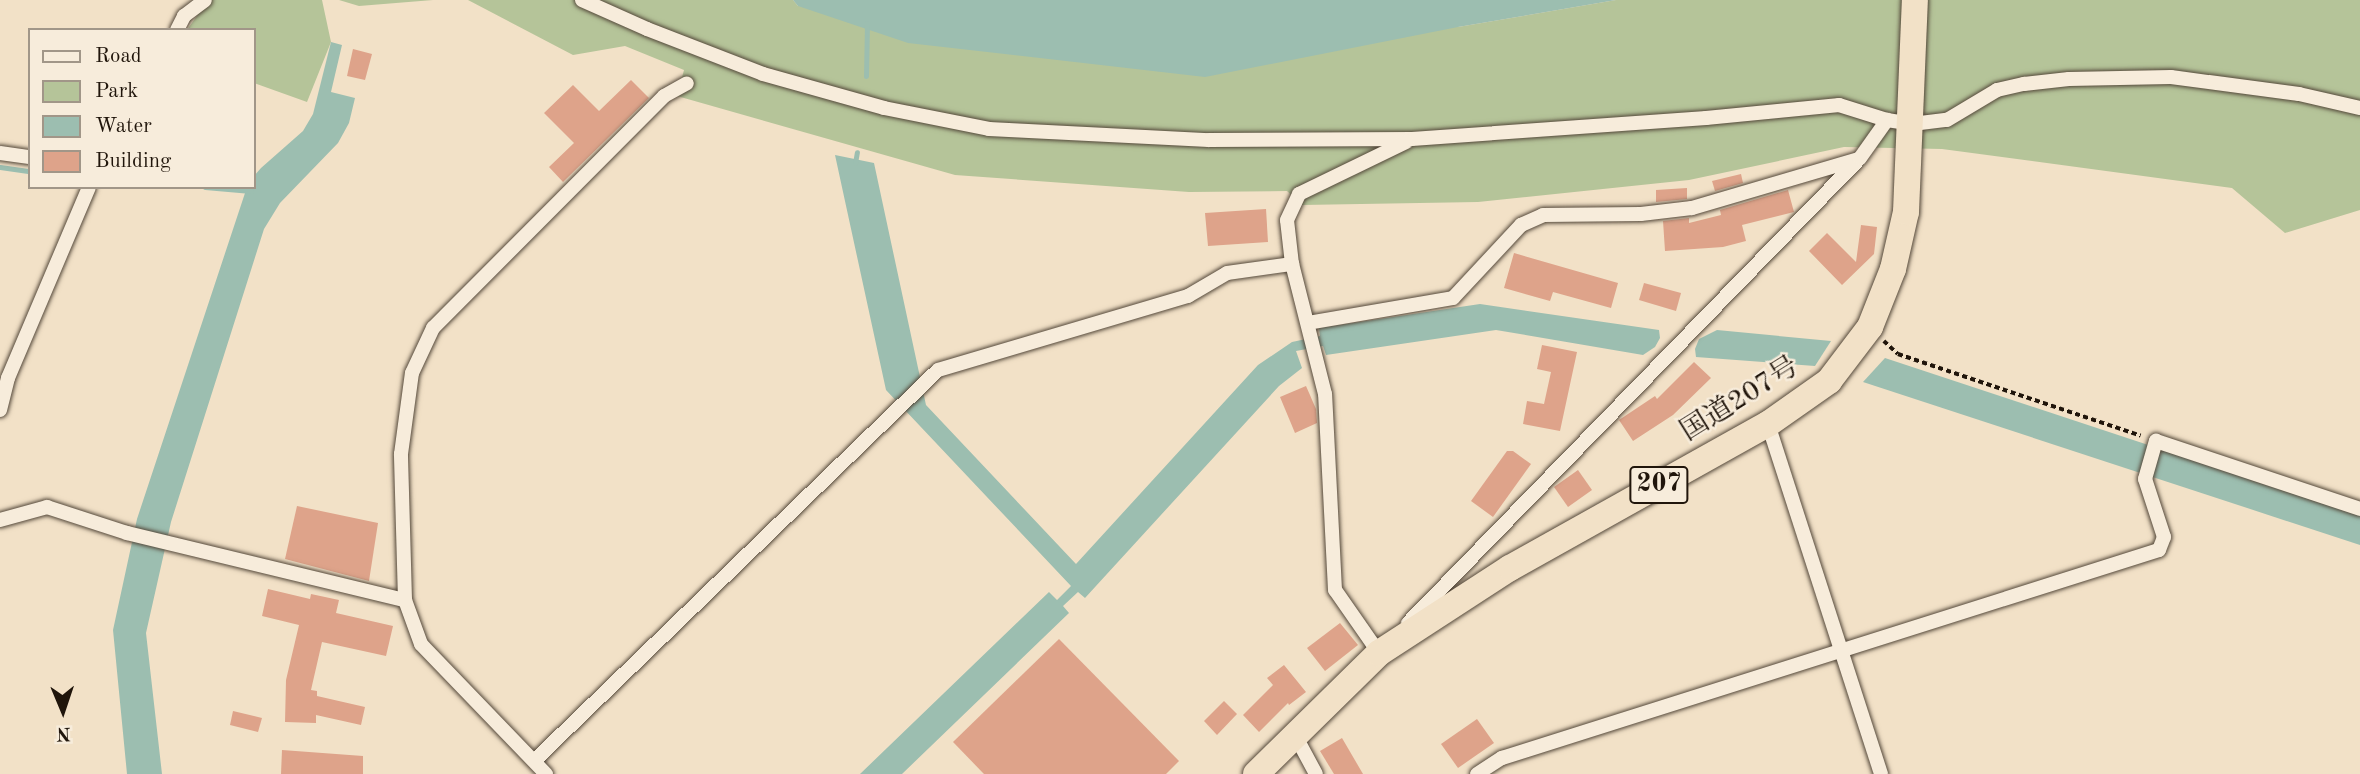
<!DOCTYPE html>
<meta charset="utf-8">
<style>
body{margin:0}
#map{position:relative;width:2360px;height:774px;overflow:hidden;background:#f2e1c7;font-family:"Old Standard TT","Noto Serif JP",serif}
div>[style]{position:absolute}
[style*='--x']{left:calc(var(--x)*1px);top:calc(var(--y)*1px);width:calc(var(--w)*1px);rotate:calc(var(--a)*1deg)}
.green>*{inset:0;background:#b5c499}
.water>*{inset:0;background:#9cbeb0}
.stream>*{height:5px;margin:-2.5px;padding:0 2.5px;transform-origin:2.5px;border-radius:2.5px;background:#9cbeb0}
.building>*{inset:0;background:#dea38a}
.path>*{height:3.5px;margin-top:-1.75px;transform-origin:0;background:repeating-linear-gradient(90deg,#20150b 0 5px,transparent 0 8.5px)}
.roads{filter:drop-shadow(0 0 2px #54483a) drop-shadow(0 0 2px #54483a)}
.street>*{height:14px;margin:-7px;padding:0 7px;transform-origin:7px;border-radius:7px;background:#f7ecdb}
.highway>*{height:26px;margin:-13px;padding:0 13px;transform-origin:13px;border-radius:13px;background:#f2e1c7}
span{translate:-50% -50%;white-space:nowrap;text-align:center;line-height:1.15;-webkit-text-stroke:5px #f7ecdb;paint-order:stroke}
.shield-label span{padding:2px 5px;background:#f7ecdb;border:2px solid;border-radius:5px;-webkit-text-stroke-width:0}
.shield-label{font-size:26px;color:#20150b;font-weight:700}
.street-label{font-size:28px;color:#20150b}
.legend{position:absolute;left:28px;top:28px;width:228px;height:161px;box-sizing:border-box;background:#f7ecdb;border:2px solid #a19688;margin:0;padding:9px 12px;list-style:none;font-size:21px;color:#20150b}
.legend li{display:flex;align-items:center;gap:14px;height:35px}
.legend b{width:35px;border:2px solid #a19688}
.north{position:absolute;left:28px;top:676px;width:70px;height:70px;-webkit-text-stroke:5px #f7ecdb;paint-order:stroke;rotate:178deg;font-size:19px;font-weight:700;line-height:28px;text-align:center;color:#20150b}
.north::after{content:'';display:block;margin:auto;width:24px;height:32px;background:#20150b;clip-path:polygon(50% 0,100% 100%,50% 72%,0 100%)}
</style>
<div id="map">
<div class="green">
<i style="clip-path:polygon(208px 0,322px 0,331px 42px,307px 102px,254px 83px,254px 30px,187px 30px)"></i>
<i style="clip-path:polygon(339px 0,433px 0,359px 6px)"></i>
<i style="clip-path:polygon(468px 0,793px 0,798px 6px,1458px 27px,1616px 0,2360px 0,2360px 210px,2285px 233px,2232px 188px,1942px 149px,1844px 147px,1689px 180px,1478px 202px,1302px 205px,1287px 191px,1189px 192px,955px 175px,677px 96px,684px 70px,625px 46px,573px 55px)"></i>
</div>
<div class="water">
<i style="clip-path:polygon(793px 0,1616px 0,1458px 27px,1205px 77px,908px 43px,798px 6px)"></i>
<i style="clip-path:polygon(331px 42px,342px 45px,331px 92px,355px 98px,349px 123px,338px 143px,280px 203px,264px 229px,171px 522px,146px 633px,162px 774px,127px 774px,113px 630px,137px 519px,247px 187px,254px 187px,254px 176px,261px 168px,303px 131px,313px 114px)"></i>
<i style="clip-path:polygon(835px 155px,874px 163px,926px 405px,1076px 564px,1258px 365px,1292px 342px,1320px 336px,1319px 328px,1480px 304px,1659px 330px,1660px 338px,1655px 347px,1643px 355px,1496px 330px,1326px 355px,1323px 346px,1296px 351px,1302px 368px,1279px 386px,1085px 598px,1078px 592px,1063px 606px,1069px 613px,902px 774px,860px 774px,1049px 592px,1057px 600px,1071px 586px,886px 390px)"></i>
<i style="clip-path:polygon(1717px 330px,1831px 341px,1815px 366px,1696px 357px,1695px 349px,1699px 339px)"></i>
<i style="clip-path:polygon(1885px 358px,2360px 515px,2360px 545px,1863px 382px)"></i>
</div>
<div class="stream">
<i style="--x:866;--y:76;--w:53;--a:-88.9"></i>
<i style="--x:855;--y:163;--w:11;--a:-80"></i>
<i style="--x:0;--y:167;--w:30;--a:8"></i>
<i style="--x:205;--y:187;--w:46;--a:5"></i>
</div>
<div class="building">
<i style="clip-path:polygon(353px 49px,372px 54px,365px 80px,347px 76px)"></i>
<i style="clip-path:polygon(631px 80px,649px 98px,563px 182px,549px 167px,574px 143px,544px 113px,573px 85px,599px 111px)"></i>
<i style="clip-path:polygon(1741px 174px,1743px 183px,1715px 191px,1712px 181px)"></i>
<i style="clip-path:polygon(1687px 188px,1687px 199px,1656px 202px,1656px 190px)"></i>
<i style="clip-path:polygon(1788px 190px,1794px 212px,1742px 225px,1746px 241px,1723px 247px,1665px 251px,1663px 221px,1689px 218px,1689px 223px,1721px 215px,1720px 210px)"></i>
<i style="clip-path:polygon(1266px 209px,1268px 242px,1208px 246px,1205px 213px)"></i>
<i style="clip-path:polygon(1861px 225px,1877px 227px,1874px 254px,1842px 285px,1809px 251px,1827px 233px,1856px 262px)"></i>
<i style="clip-path:polygon(1514px 253px,1618px 283px,1611px 308px,1553px 292px,1550px 301px,1504px 288px)"></i>
<i style="clip-path:polygon(1644px 283px,1681px 293px,1676px 311px,1639px 300px)"></i>
<i style="clip-path:polygon(1542px 345px,1577px 352px,1560px 431px,1523px 424px,1527px 401px,1544px 404px,1551px 372px,1537px 369px)"></i>
<i style="clip-path:polygon(1694px 362px,1711px 378px,1673px 415px,1633px 441px,1619px 420px,1655px 396px,1657px 399px)"></i>
<i style="clip-path:polygon(1306px 386px,1316px 409px,1317px 423px,1295px 433px,1280px 397px)"></i>
<i style="clip-path:polygon(1507px 451px,1513px 451px,1531px 464px,1493px 517px,1471px 501px)"></i>
<i style="clip-path:polygon(1578px 470px,1592px 490px,1568px 507px,1554px 487px)"></i>
<i style="clip-path:polygon(297px 506px,378px 523px,369px 581px,285px 559px)"></i>
<i style="clip-path:polygon(268px 589px,310px 599px,311px 594px,339px 600px,336px 613px,393px 626px,386px 656px,322px 642px,311px 690px,317px 691px,317px 696px,365px 707px,361px 725px,316px 715px,316px 723px,285px 722px,286px 680px,299px 625px,262px 616px)"></i>
<i style="clip-path:polygon(1340px 623px,1358px 645px,1325px 671px,1307px 648px)"></i>
<i style="clip-path:polygon(1059px 639px,1179px 761px,1166px 774px,984px 774px,953px 742px)"></i>
<i style="clip-path:polygon(1284px 665px,1306px 692px,1289px 705px,1288px 703px,1259px 732px,1243px 715px,1273px 685px,1267px 678px)"></i>
<i style="clip-path:polygon(1224px 701px,1237px 714px,1217px 735px,1204px 721px)"></i>
<i style="clip-path:polygon(233px 711px,262px 718px,258px 732px,230px 725px)"></i>
<i style="clip-path:polygon(1477px 719px,1494px 743px,1458px 768px,1441px 744px)"></i>
<i style="clip-path:polygon(1342px 738px,1363px 774px,1334px 774px,1320px 751px)"></i>
<i style="clip-path:polygon(282px 750px,363px 756px,363px 774px,281px 774px)"></i>
</div>
<div class="path">
<i style="--x:1884;--y:341;--w:19;--a:43"></i>
<i style="--x:1898;--y:354;--w:256;--a:18.6"></i>
</div>
<div class="roads">
<div class="street">
<i style="--x:582;--y:0;--w:71;--a:24"></i>
<i style="--x:647;--y:29;--w:124;--a:21.2"></i>
<i style="--x:763;--y:74;--w:126;--a:15.7"></i>
<i style="--x:884;--y:108;--w:107;--a:11.3"></i>
<i style="--x:989;--y:129;--w:220;--a:2.9"></i>
<i style="--x:1209;--y:140;--w:203;--a:-0.3"></i>
<i style="--x:1412;--y:139;--w:295;--a:-4.1"></i>
<i style="--x:1706;--y:118;--w:134;--a:-5.6"></i>
<i style="--x:1839;--y:105;--w:50;--a:17.4"></i>
<i style="--x:1887;--y:120;--w:25;--a:9"></i>
<i style="--x:1912;--y:124;--w:35;--a:-7"></i>
<i style="--x:1947;--y:120;--w:58;--a:-31"></i>
<i style="--x:1997;--y:90;--w:28;--a:-13"></i>
<i style="--x:2024;--y:84;--w:45;--a:-6.3"></i>
<i style="--x:2069;--y:79;--w:102;--a:-1.1"></i>
<i style="--x:2171;--y:77;--w:129;--a:7.6"></i>
<i style="--x:2299;--y:94;--w:63;--a:12.9"></i>
<i style="--x:177;--y:30;--w:16;--a:-63"></i>
<i style="--x:184;--y:16;--w:26;--a:-37"></i>
<i style="--x:0;--y:153;--w:30;--a:8"></i>
<i style="--x:1308;--y:323;--w:147;--a:-9.8"></i>
<i style="--x:1453;--y:298;--w:100;--a:-47"></i>
<i style="--x:1521;--y:225;--w:24;--a:-24"></i>
<i style="--x:1543;--y:215;--w:98;--a:-0.6"></i>
<i style="--x:1641;--y:214;--w:51;--a:-6.7"></i>
<i style="--x:1692;--y:208;--w:173;--a:-16.4"></i>
<i style="--x:0;--y:410;--w:33;--a:-76"></i>
<i style="--x:8;--y:378;--w:207;--a:-67"></i>
<i style="--x:1768;--y:424;--w:368;--a:72.1"></i>
<i style="--x:0;--y:520;--w:49;--a:-15.5"></i>
<i style="--x:47;--y:507;--w:84;--a:18"></i>
<i style="--x:127;--y:533;--w:286;--a:13.6"></i>
<i style="--x:1408;--y:623;--w:648;--a:-45.81"></i>
<i style="--x:1860;--y:158;--w:47;--a:-54.6"></i>
<i style="--x:1382;--y:651;--w:4;--a:146"></i>
<i style="--x:1379;--y:653;--w:77;--a:-124.9"></i>
<i style="--x:1335;--y:590;--w:196;--a:-92.9"></i>
<i style="--x:1325;--y:394;--w:134;--a:-104.2"></i>
<i style="--x:1292;--y:264;--w:44;--a:-96.5"></i>
<i style="--x:1287;--y:220;--w:29;--a:-65"></i>
<i style="--x:1299;--y:194;--w:119;--a:-25.9"></i>
<i style="--x:1295;--y:735;--w:44;--a:61.7"></i>
<i style="--x:534;--y:761;--w:562;--a:-44.06"></i>
<i style="--x:938;--y:370;--w:261;--a:-16.5"></i>
<i style="--x:1188;--y:296;--w:45;--a:-30.5"></i>
<i style="--x:1227;--y:273;--w:66;--a:-7.9"></i>
<i style="--x:546;--y:774;--w:180;--a:-133.9"></i>
<i style="--x:421;--y:644;--w:47;--a:-110"></i>
<i style="--x:405;--y:600;--w:146;--a:-91.6"></i>
<i style="--x:401;--y:454;--w:82;--a:-82.3"></i>
<i style="--x:412;--y:373;--w:50;--a:-65"></i>
<i style="--x:433;--y:328;--w:327;--a:-45.1"></i>
<i style="--x:664;--y:96;--w:26;--a:-29"></i>
<i style="--x:1477;--y:774;--w:30;--a:-33"></i>
<i style="--x:1502;--y:758;--w:689;--a:-17.57"></i>
<i style="--x:2159;--y:550;--w:14;--a:-69"></i>
<i style="--x:2164;--y:537;--w:61;--a:-108.1"></i>
<i style="--x:2145;--y:479;--w:40;--a:-74"></i>
<i style="--x:2156;--y:441;--w:215;--a:18.4"></i>
</div>
<div class="highway">
<i style="--x:1256;--y:774;--w:173;--a:-44.5"></i>
<i style="--x:1379;--y:653;--w:156;--a:-33"></i>
<i style="--x:1510;--y:568;--w:295;--a:-29.2"></i>
<i style="--x:1768;--y:424;--w:75;--a:-35.2"></i>
<i style="--x:1829;--y:381;--w:68;--a:-52.8"></i>
<i style="--x:1870;--y:327;--w:62;--a:-68.4"></i>
<i style="--x:1893;--y:269;--w:58;--a:-77.2"></i>
<i style="--x:1906;--y:212;--w:212;--a:-87.6"></i>
</div>
</div>
<div class="shield-label">
<span style="left:1659px;top:485px">207</span>
</div>
<div class="street-label">
<span style="left:1740px;top:400px;rotate:-32deg">国道207号</span>
</div>
<ul class="legend">
<li><b style="height:9px;background:#f7ecdb"></b>Road</li>
<li><b style="height:19px;background:#b5c499"></b>Park</li>
<li><b style="height:19px;background:#9cbeb0"></b>Water</li>
<li><b style="height:19px;background:#dea38a"></b>Building</li>
</ul>
<div class="north">N</div>
</div>
